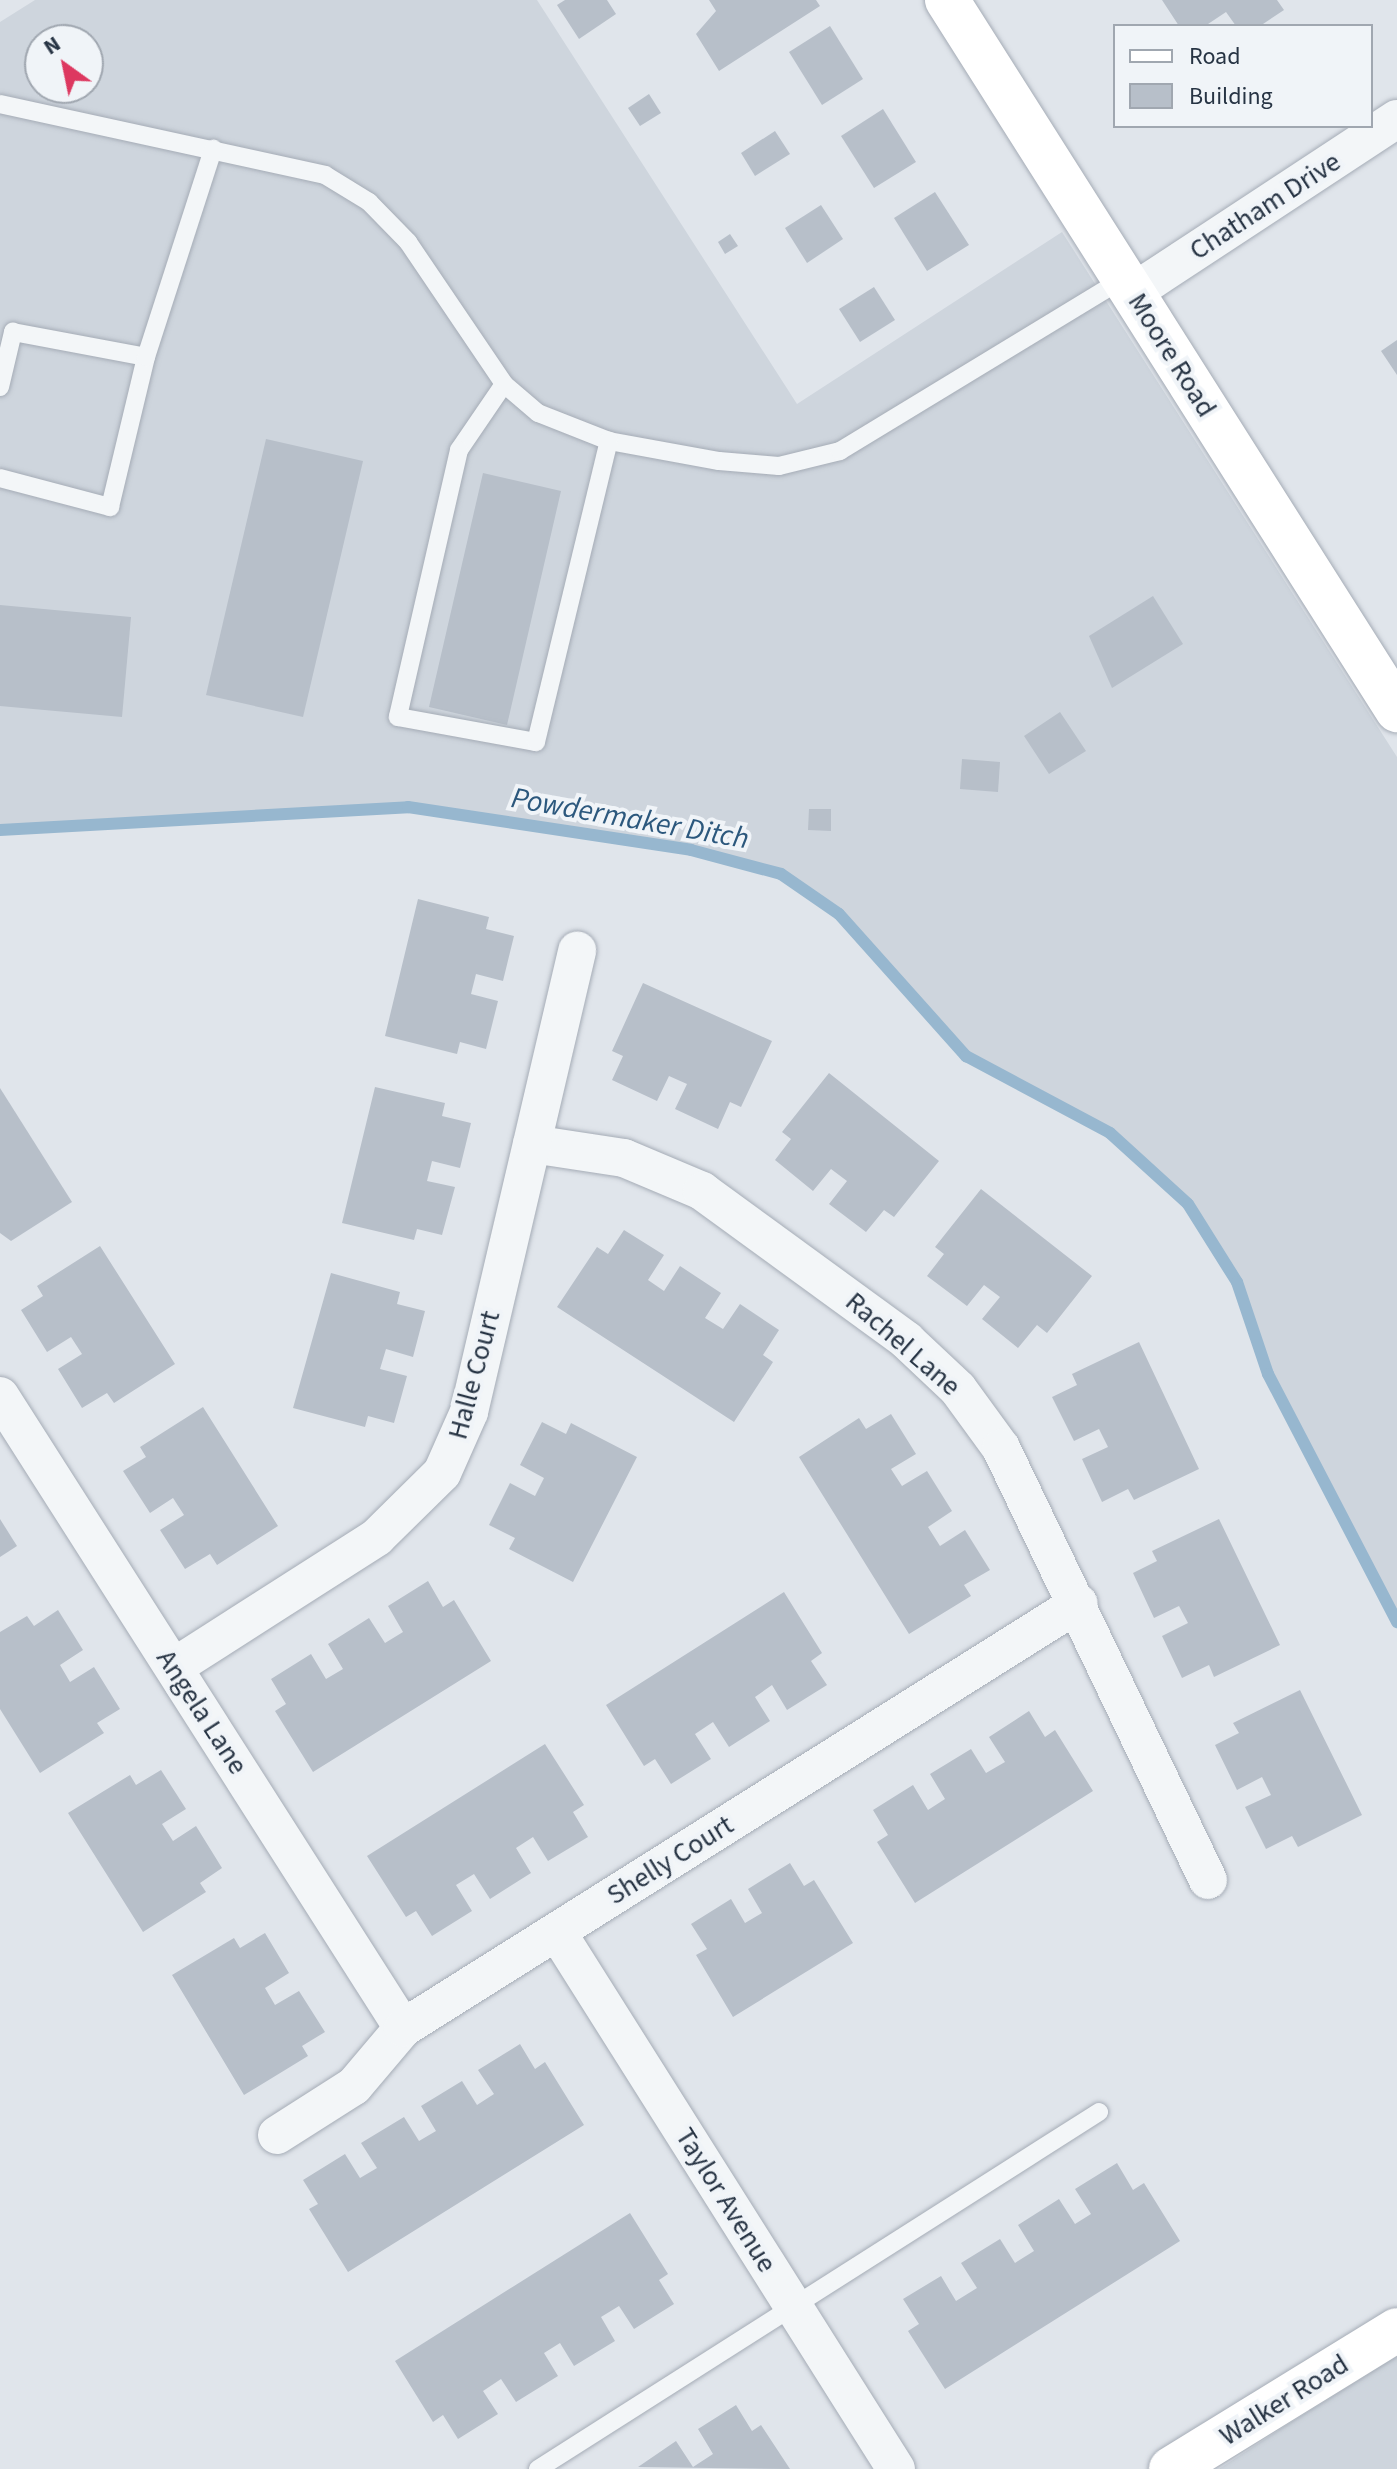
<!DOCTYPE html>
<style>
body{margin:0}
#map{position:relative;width:1397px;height:2469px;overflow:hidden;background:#e0e5eb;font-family:"Source Sans 3",sans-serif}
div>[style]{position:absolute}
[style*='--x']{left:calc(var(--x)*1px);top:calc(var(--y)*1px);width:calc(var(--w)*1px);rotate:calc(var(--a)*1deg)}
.built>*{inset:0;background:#ced5dd}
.stream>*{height:12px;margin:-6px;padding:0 6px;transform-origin:6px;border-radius:6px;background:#97b7cf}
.building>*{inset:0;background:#b7bfc9}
.roads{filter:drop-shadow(0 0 2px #a5acb6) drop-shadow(0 0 2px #a5acb6)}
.lane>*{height:18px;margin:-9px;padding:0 9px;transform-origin:9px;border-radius:9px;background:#f3f6f8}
.street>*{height:38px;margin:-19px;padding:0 19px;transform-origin:19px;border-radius:19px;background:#f3f6f8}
.secondary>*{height:44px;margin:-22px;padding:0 22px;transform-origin:22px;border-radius:22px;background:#fff}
span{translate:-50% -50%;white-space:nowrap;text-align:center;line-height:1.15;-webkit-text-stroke:8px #f0f4f8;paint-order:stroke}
.street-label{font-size:28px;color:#273444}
.water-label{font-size:30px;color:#2c587d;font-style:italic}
.legend{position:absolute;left:1113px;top:24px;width:260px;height:104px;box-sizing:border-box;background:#f0f4f8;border:2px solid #a0a7b0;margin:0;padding:10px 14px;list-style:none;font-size:24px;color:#273444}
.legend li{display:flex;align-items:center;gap:16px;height:40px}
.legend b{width:40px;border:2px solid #a0a7b0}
.north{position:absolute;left:24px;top:24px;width:80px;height:80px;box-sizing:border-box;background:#f0f4f8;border:2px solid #a0a7b0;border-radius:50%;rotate:327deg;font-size:22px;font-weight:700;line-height:32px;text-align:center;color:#273444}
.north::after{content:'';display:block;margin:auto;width:28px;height:36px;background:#dd3860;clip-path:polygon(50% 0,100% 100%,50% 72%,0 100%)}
</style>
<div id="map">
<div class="built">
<i style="clip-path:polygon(evenodd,35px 0,537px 0,797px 404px,1062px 232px,1397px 757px,1397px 1622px,1268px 1374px,1237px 1281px,1188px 1204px,1110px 1133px,966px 1056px,839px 914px,781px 874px,691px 850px,408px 807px,0 830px,0 22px,35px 0,40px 40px,88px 40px,88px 88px,40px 88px,40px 40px)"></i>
<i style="clip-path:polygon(1397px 2356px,1397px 2469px,1219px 2469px,1285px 2426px)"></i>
</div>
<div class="stream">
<i style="--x:0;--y:830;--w:409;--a:-3.2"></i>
<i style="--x:408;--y:807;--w:286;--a:8.6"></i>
<i style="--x:691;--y:850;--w:93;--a:14.9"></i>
<i style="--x:781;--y:874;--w:70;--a:34.6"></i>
<i style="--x:839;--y:914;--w:191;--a:48.2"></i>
<i style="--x:966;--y:1056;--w:163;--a:28.1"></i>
<i style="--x:1110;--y:1133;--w:105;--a:42.3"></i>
<i style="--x:1188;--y:1204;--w:92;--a:57.9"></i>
<i style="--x:1237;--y:1282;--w:97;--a:71.4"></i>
<i style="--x:1268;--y:1374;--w:280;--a:62.5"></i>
</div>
<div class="building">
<i style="clip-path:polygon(565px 0,607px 0,616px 14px,579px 39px,557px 5px)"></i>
<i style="clip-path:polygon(709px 0,816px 0,820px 6px,719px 71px,696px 34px,716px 11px)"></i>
<i style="clip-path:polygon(1162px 0,1277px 0,1284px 10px,1260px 26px,1236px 26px,1226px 12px,1205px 26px,1179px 26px)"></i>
<i style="clip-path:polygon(830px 26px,863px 79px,822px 105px,789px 52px)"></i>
<i style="clip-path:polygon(649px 94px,661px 113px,640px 126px,628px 108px)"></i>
<i style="clip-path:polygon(883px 109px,916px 162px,874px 188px,841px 136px)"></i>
<i style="clip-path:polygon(775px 131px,790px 154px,755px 176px,741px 153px)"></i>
<i style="clip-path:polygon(935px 192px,969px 245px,927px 271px,894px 218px)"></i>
<i style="clip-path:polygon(821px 205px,843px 239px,807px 263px,785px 228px)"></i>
<i style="clip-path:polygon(730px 234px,738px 246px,725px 254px,718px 242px)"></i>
<i style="clip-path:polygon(874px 287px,895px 320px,860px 342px,839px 309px)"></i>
<i style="clip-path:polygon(1397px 340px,1397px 375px,1381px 351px)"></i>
<i style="clip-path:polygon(266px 439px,363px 461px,303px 717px,206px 695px)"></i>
<i style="clip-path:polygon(483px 473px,561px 491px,507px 725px,429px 707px)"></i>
<i style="clip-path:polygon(1153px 596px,1183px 644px,1112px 688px,1089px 636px)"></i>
<i style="clip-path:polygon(0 605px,131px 617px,122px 717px,0 706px)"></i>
<i style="clip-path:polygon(1060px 712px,1086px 751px,1049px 774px,1024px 736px)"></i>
<i style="clip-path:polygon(962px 759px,1000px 762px,998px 792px,960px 789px)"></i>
<i style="clip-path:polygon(809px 809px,831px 809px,831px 831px,808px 830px)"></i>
<i style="clip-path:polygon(418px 899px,489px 917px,486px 929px,514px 936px,503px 981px,476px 974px,471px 994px,498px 1001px,486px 1049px,460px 1042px,457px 1054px,385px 1036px)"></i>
<i style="clip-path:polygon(643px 983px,772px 1041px,741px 1107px,730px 1102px,718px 1129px,675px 1109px,687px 1084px,669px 1076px,657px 1101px,612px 1080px,623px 1056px,612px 1051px)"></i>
<i style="clip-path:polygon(829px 1073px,939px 1161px,894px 1217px,884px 1210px,866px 1232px,829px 1204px,847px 1181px,831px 1169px,813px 1191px,775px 1160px,791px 1139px,782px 1132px)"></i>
<i style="clip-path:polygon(375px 1087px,445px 1103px,442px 1116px,471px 1123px,460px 1168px,432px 1161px,427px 1181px,455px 1187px,442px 1235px,417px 1229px,414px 1240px,342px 1223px)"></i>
<i style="clip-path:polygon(0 1088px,72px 1202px,11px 1241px,0 1233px)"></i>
<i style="clip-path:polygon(981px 1189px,1092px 1276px,1047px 1333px,1037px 1325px,1018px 1348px,982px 1319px,1000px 1297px,984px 1285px,967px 1306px,927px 1276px,944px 1254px,935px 1247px)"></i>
<i style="clip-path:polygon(624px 1230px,664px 1255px,648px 1280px,664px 1291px,680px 1266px,721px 1293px,705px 1318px,723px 1329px,740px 1304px,779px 1330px,763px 1355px,773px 1362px,734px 1422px,557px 1307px,597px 1247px,608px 1254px)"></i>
<i style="clip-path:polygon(100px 1246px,175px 1364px,114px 1403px,107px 1393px,82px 1408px,58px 1369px,82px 1354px,71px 1337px,47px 1352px,21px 1310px,43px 1296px,37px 1286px)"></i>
<i style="clip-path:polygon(331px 1273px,400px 1292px,397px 1304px,425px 1311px,413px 1357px,386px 1349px,380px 1369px,407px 1376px,394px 1423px,368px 1416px,365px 1427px,293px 1408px)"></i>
<i style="clip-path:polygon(1139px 1342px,1199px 1469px,1134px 1500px,1128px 1489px,1102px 1502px,1082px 1459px,1108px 1447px,1099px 1429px,1074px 1441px,1052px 1397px,1077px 1385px,1072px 1374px)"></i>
<i style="clip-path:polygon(203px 1407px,278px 1526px,217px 1565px,210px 1554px,185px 1569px,160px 1530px,184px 1515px,173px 1498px,150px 1513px,123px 1471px,146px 1457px,140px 1447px)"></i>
<i style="clip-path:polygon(891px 1414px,916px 1454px,891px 1469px,902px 1486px,927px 1471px,952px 1511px,928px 1527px,940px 1546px,965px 1530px,990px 1570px,964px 1585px,971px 1596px,909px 1634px,799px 1457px,859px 1418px,866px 1429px)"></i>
<i style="clip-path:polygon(542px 1422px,566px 1434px,571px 1423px,637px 1457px,573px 1582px,509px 1549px,515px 1538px,489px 1525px,510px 1483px,535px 1496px,544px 1478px,520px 1465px)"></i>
<i style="clip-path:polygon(0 1519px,17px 1546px,0 1557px)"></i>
<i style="clip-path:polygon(1219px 1519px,1280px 1645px,1214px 1677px,1209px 1665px,1182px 1678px,1162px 1636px,1188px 1623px,1179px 1606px,1154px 1618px,1133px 1573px,1157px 1561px,1152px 1551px)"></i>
<i style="clip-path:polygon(428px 1581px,443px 1607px,454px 1600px,491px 1661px,313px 1772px,275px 1711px,286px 1704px,271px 1679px,311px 1654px,326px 1679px,343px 1669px,328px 1644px,369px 1618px,385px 1643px,403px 1632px,388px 1606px)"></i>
<i style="clip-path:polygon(784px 1592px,822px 1653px,811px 1661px,827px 1685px,787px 1710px,772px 1685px,755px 1697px,770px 1721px,729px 1747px,713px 1722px,695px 1734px,711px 1759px,671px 1784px,655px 1759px,644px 1766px,606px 1705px)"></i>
<i style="clip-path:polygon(58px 1610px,83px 1650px,60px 1665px,70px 1682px,94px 1667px,120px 1709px,97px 1723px,104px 1733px,40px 1773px,0 1709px,0 1632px,27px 1616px,34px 1626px)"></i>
<i style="clip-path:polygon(1300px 1690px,1362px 1815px,1298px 1847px,1292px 1836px,1266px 1849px,1245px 1807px,1271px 1795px,1262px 1777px,1237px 1790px,1215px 1745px,1239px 1733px,1233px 1723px)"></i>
<i style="clip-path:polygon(1029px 1711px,1045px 1737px,1055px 1730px,1093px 1791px,915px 1903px,877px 1842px,888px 1835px,873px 1810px,913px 1785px,928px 1810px,945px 1799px,930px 1774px,971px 1749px,986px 1773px,1005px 1762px,989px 1737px)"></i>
<i style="clip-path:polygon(545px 1744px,584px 1805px,573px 1812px,588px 1837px,548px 1861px,533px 1837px,516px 1848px,531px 1873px,490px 1899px,474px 1874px,456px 1885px,472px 1911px,432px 1936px,416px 1911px,406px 1917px,367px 1856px)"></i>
<i style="clip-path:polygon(161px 1770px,186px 1809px,162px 1824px,173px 1841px,196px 1826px,222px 1868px,200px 1883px,206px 1892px,143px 1932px,68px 1813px,130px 1775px,136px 1785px)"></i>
<i style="clip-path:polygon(790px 1863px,804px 1886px,814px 1880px,853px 1943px,733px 2017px,696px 1955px,707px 1949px,691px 1924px,731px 1899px,745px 1923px,762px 1913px,748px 1889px)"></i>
<i style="clip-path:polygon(265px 1933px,289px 1973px,265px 1988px,275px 2005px,299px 1991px,325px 2032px,302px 2046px,308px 2056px,244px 2095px,172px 1975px,234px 1938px,240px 1948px)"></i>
<i style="clip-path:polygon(520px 2044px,535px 2069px,545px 2062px,584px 2125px,348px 2272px,309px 2209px,318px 2204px,303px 2180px,345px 2154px,360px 2178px,377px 2168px,361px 2143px,404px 2117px,419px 2141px,436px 2131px,421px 2106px,462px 2081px,477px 2105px,494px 2094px,478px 2070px)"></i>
<i style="clip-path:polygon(1117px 2163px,1133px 2190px,1144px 2183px,1180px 2241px,945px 2389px,908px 2331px,919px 2324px,903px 2299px,941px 2276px,956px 2301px,977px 2288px,961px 2263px,1000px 2239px,1015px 2263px,1034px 2251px,1018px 2225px,1059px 2199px,1075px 2224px,1091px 2214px,1075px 2189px)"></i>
<i style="clip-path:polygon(630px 2213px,668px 2274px,659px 2280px,674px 2304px,634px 2329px,619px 2306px,601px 2317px,615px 2341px,574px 2366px,560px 2343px,544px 2353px,558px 2376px,516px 2402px,501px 2379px,483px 2391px,498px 2414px,458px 2439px,443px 2415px,433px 2422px,395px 2361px)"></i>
<i style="clip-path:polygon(736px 2405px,752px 2431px,761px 2425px,790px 2469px,638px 2467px,676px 2441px,693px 2467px,713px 2454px,698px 2429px)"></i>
</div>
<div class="roads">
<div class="lane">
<i style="--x:0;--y:104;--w:333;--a:12.3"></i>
<i style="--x:325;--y:175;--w:52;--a:31.5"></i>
<i style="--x:369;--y:202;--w:56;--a:45.7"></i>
<i style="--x:408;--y:242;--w:171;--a:55.9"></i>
<i style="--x:504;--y:384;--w:45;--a:40.5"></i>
<i style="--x:538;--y:413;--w:76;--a:21.5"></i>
<i style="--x:609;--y:441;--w:112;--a:10.3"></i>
<i style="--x:719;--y:461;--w:60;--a:4.8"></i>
<i style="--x:779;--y:466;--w:63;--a:-13.8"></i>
<i style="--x:840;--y:451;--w:331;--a:-31.3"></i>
<i style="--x:504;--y:384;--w:80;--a:124.3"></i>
<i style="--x:459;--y:450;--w:274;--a:102.9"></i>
<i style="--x:398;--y:717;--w:140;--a:10.3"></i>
<i style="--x:536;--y:742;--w:310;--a:-76.4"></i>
<i style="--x:0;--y:387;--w:57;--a:-76.7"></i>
<i style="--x:13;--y:332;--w:135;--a:10.6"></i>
<i style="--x:0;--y:478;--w:114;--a:14.8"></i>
<i style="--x:110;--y:507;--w:154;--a:-76.5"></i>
<i style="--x:146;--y:357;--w:219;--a:-72.1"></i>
<i style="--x:538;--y:2469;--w:665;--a:-32.47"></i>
</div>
<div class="street">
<i style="--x:1132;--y:293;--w:317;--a:-33.3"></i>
<i style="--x:532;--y:1144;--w:93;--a:8.7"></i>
<i style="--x:624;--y:1158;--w:85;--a:22.9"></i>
<i style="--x:702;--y:1191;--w:253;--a:36.1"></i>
<i style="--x:906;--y:1340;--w:71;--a:43.3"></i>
<i style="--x:958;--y:1389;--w:73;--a:53.9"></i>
<i style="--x:1001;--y:1448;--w:479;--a:64.4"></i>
<i style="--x:0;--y:1396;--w:750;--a:57.48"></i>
<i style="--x:174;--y:1667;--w:241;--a:-32.6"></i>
<i style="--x:377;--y:1537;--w:91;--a:-44.6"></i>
<i style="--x:442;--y:1473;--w:67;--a:-66.1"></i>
<i style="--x:469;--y:1412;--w:474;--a:-76.8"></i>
<i style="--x:557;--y:1932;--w:635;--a:57.74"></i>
<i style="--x:277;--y:2135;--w:91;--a:-32.5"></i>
<i style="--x:354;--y:2086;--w:76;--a:-49.8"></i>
<i style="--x:403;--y:2028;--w:798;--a:-32.16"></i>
</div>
<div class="secondary">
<i style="--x:947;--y:0;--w:841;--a:57.63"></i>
<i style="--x:1171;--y:2469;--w:265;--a:-31.6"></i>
</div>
</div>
<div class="street-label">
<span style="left:1265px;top:206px;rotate:-33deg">Chatham Drive</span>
<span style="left:1172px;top:355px;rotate:58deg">Moore Road</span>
<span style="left:903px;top:1344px;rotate:41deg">Rachel Lane</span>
<span style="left:474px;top:1375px;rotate:-75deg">Halle Court</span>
<span style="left:202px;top:1712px;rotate:57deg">Angela Lane</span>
<span style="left:670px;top:1860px;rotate:-32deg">Shelly Court</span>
<span style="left:726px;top:2200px;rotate:58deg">Taylor Avenue</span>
<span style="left:1284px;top:2400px;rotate:-32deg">Walker Road</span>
</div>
<div class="water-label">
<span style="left:630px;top:819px;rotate:10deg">Powdermaker Ditch</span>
</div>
<ul class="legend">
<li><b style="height:10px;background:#fff"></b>Road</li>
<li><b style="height:22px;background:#b7bfc9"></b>Building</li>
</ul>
<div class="north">N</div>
</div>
